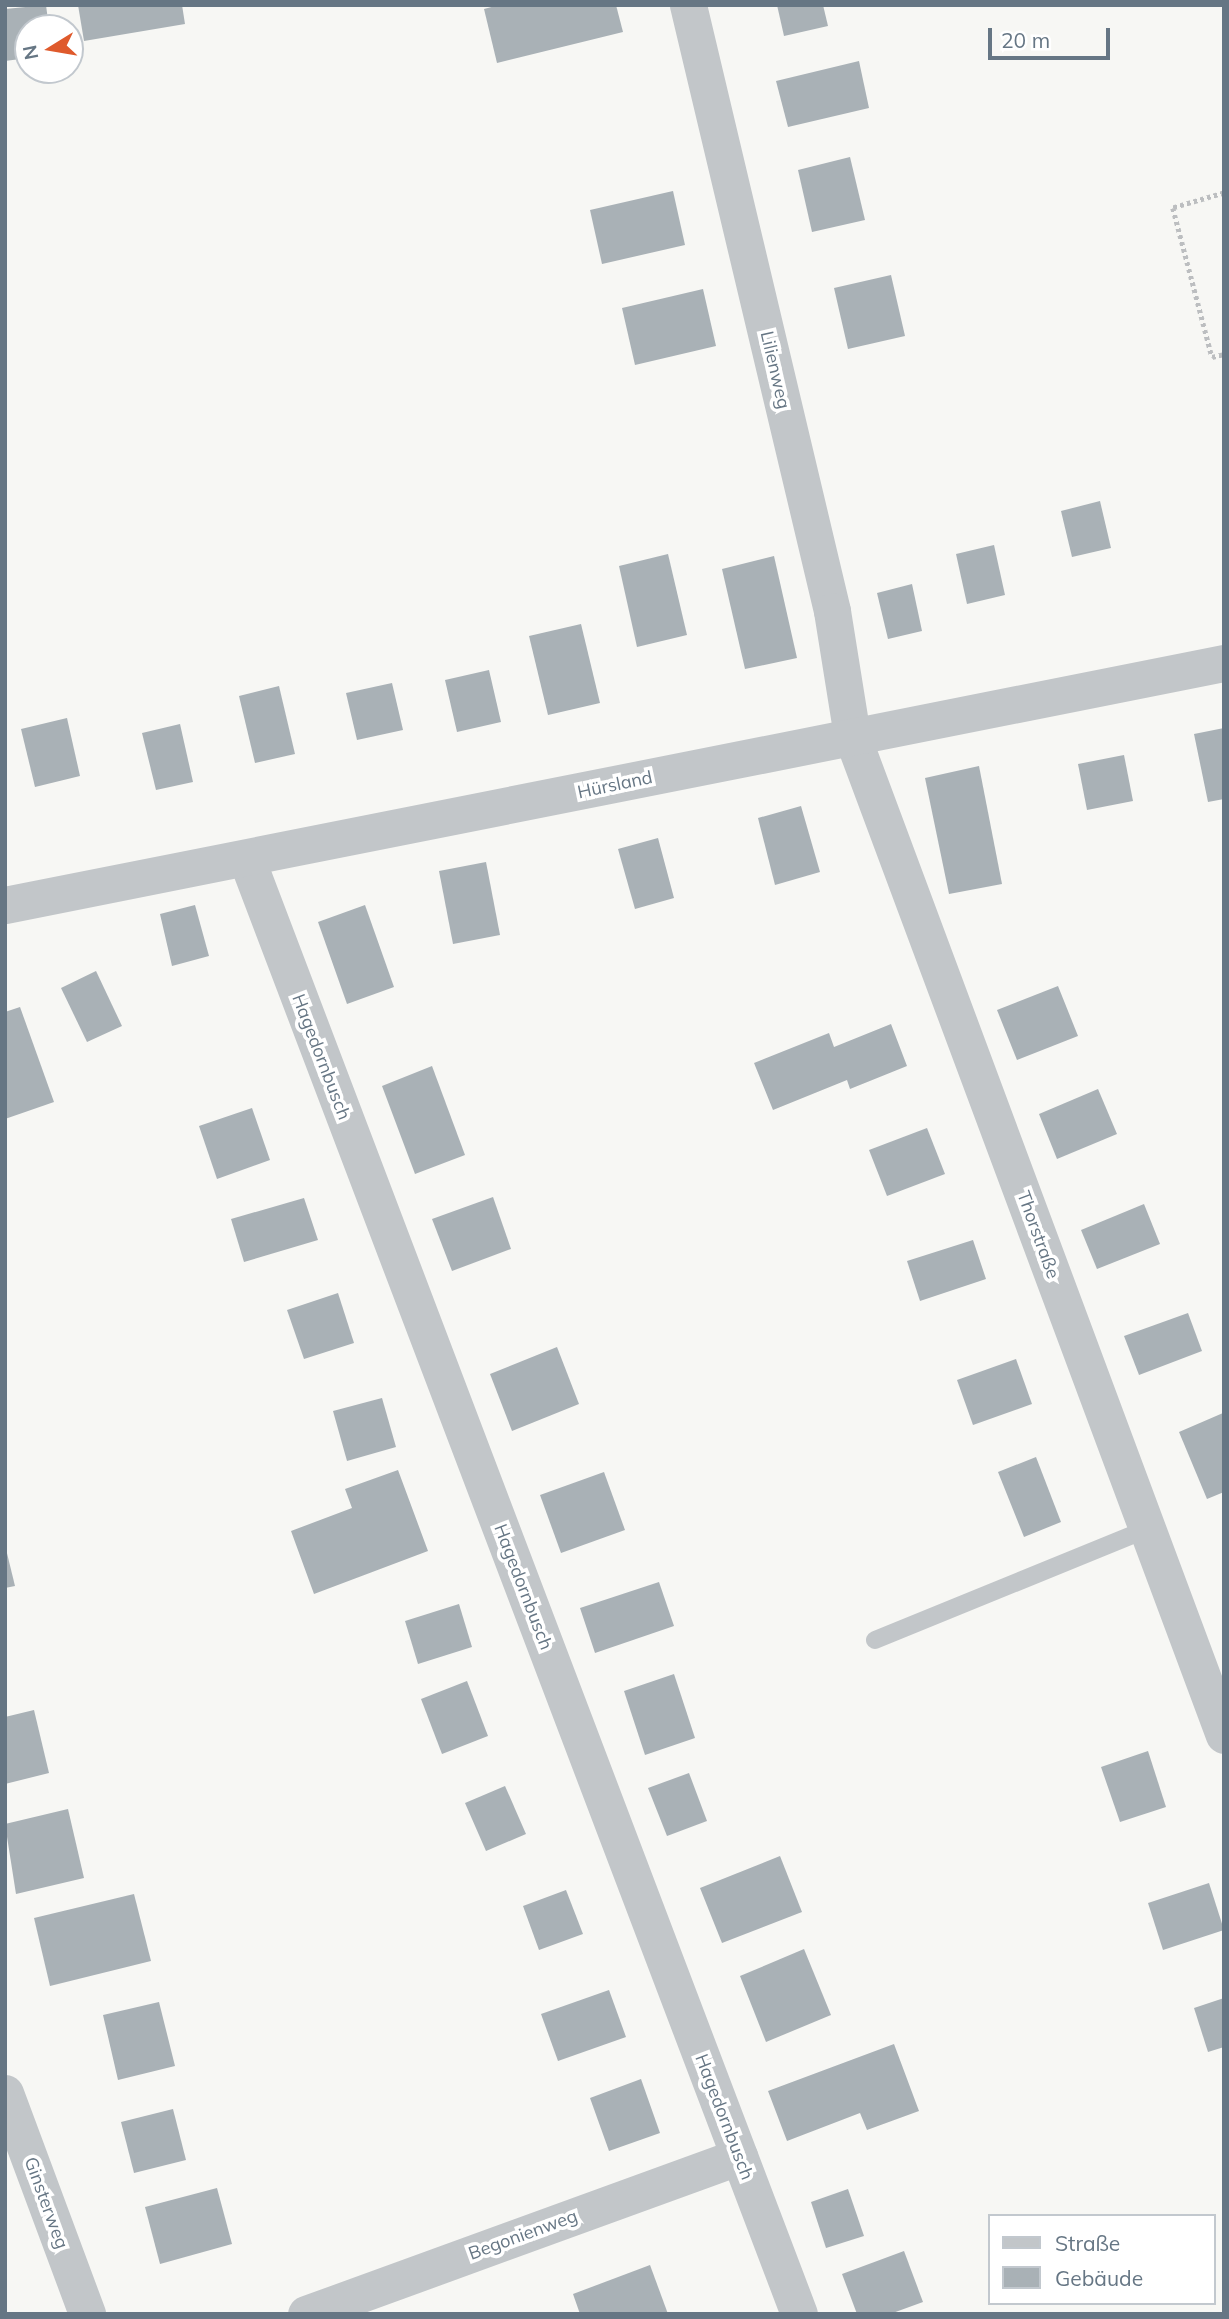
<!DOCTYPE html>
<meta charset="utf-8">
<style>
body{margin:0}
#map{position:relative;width:1229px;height:2319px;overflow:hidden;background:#f7f7f4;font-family:Mulish,sans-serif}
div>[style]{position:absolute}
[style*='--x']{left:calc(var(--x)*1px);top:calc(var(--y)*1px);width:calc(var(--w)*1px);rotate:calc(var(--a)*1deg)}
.building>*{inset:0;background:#a9b1b6}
.path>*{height:4.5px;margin-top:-2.25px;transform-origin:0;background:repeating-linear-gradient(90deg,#bcbec0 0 3.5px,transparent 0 7px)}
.service>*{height:18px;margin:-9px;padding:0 9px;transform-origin:9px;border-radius:9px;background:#c2c6c9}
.minor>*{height:37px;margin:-18.5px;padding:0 18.5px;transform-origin:18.5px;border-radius:18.5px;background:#c2c6c9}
span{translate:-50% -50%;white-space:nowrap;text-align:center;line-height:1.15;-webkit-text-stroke:7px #fff;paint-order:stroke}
.street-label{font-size:18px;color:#667684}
.frame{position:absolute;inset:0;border:7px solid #667684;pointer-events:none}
.legend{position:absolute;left:988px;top:2214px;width:228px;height:91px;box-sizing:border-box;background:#fff;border:2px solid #c2c8ce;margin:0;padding:9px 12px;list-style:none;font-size:21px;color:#667684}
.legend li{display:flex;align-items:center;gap:14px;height:35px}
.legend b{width:35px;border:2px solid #c2c8ce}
.north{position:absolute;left:14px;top:14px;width:70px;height:70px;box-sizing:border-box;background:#fff;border:2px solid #c2c8ce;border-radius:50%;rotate:259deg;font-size:19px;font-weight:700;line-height:28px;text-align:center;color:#667684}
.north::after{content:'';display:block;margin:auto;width:24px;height:32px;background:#df5a2c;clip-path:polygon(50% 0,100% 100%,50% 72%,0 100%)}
.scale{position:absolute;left:988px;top:28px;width:122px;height:32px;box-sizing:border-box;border:4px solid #667684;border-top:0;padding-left:9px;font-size:21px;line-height:24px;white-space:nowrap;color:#667684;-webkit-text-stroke:5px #fff;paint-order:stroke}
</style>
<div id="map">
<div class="building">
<i style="clip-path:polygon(46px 5px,49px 28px,28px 28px,28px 58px,5px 61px,5px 9px)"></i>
<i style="clip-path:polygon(78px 5px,182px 5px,185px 24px,84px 41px)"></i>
<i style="clip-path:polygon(499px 5px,616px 5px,623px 32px,497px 63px,484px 9px)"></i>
<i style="clip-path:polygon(777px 5px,823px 5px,828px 26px,784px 36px)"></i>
<i style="clip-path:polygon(859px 61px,869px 108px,788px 127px,776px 81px)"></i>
<i style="clip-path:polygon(850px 157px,865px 220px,812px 232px,798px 170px)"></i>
<i style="clip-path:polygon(673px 191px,685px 245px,602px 264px,590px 210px)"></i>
<i style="clip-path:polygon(891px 275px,905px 336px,848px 349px,834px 288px)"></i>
<i style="clip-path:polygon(703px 289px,716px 346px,635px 365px,622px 308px)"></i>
<i style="clip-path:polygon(1100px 501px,1111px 548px,1072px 557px,1061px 511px)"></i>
<i style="clip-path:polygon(994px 545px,1005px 595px,967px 604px,956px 554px)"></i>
<i style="clip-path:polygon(668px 554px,687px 635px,637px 647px,619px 566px)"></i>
<i style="clip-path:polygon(774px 556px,797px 658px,745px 669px,722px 569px)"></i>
<i style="clip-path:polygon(912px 584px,922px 631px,888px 639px,877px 593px)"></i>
<i style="clip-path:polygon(581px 624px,600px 703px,548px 715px,529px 636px)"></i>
<i style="clip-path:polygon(489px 670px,501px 722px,457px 732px,445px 680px)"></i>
<i style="clip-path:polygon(392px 683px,403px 730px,357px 740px,346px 693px)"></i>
<i style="clip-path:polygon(279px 686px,295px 754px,255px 763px,239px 696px)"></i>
<i style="clip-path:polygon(67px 718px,80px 776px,35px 787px,21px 729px)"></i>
<i style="clip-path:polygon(180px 724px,193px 782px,156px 790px,142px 733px)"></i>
<i style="clip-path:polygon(1224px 728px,1224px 799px,1208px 802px,1194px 734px)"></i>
<i style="clip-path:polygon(1124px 755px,1133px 801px,1087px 810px,1078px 764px)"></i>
<i style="clip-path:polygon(979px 766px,1002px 884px,949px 894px,925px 778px)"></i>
<i style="clip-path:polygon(801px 806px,820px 872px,775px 885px,758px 818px)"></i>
<i style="clip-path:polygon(658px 838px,674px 898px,635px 909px,618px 849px)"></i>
<i style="clip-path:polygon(486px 862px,500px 935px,453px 944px,439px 871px)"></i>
<i style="clip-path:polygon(195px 905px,209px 956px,172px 966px,160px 914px)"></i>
<i style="clip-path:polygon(365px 905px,394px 987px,347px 1004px,318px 922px)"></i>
<i style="clip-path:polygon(96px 971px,122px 1026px,87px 1042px,61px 988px)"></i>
<i style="clip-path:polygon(1058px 986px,1078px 1036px,1017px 1060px,997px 1010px)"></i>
<i style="clip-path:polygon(20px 1007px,54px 1102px,5px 1119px,5px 1012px)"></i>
<i style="clip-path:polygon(891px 1024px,907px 1066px,850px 1089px,847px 1080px,773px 1110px,754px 1063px,829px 1033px,834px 1047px)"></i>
<i style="clip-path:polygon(432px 1066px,465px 1155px,415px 1174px,382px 1086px)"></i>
<i style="clip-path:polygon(1098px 1089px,1117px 1134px,1057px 1159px,1039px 1114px)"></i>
<i style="clip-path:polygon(252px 1108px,270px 1160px,217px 1179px,199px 1126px)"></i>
<i style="clip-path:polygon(927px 1128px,945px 1174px,887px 1196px,869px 1150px)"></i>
<i style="clip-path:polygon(493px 1197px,511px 1249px,452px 1271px,432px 1219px)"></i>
<i style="clip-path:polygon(304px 1198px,318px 1240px,244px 1262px,231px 1219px)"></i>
<i style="clip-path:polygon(1144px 1204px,1160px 1244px,1097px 1269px,1081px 1230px)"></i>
<i style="clip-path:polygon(973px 1240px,986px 1279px,920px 1301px,907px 1261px)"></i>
<i style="clip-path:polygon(338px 1293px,354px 1343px,304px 1359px,287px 1310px)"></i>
<i style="clip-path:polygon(1188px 1313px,1202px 1351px,1139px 1375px,1124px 1336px)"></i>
<i style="clip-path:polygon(557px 1347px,579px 1404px,512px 1431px,490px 1374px)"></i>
<i style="clip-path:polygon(1016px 1359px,1032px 1404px,973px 1425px,957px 1380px)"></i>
<i style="clip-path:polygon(382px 1398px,396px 1447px,347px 1461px,333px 1411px)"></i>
<i style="clip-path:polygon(1223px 1413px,1224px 1492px,1207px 1499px,1179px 1432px)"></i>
<i style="clip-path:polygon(1036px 1457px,1061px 1522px,1024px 1537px,998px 1472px)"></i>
<i style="clip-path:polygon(398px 1470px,428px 1551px,314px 1594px,291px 1531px,352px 1508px,345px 1489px)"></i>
<i style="clip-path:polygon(604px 1472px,625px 1530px,561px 1553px,540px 1495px)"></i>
<i style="clip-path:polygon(5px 1545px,15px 1586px,5px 1588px)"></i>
<i style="clip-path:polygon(659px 1582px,674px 1626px,595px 1653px,580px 1608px)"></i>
<i style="clip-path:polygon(459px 1604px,472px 1647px,418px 1664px,405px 1621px)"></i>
<i style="clip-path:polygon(674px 1674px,695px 1738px,645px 1755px,624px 1691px)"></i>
<i style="clip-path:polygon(467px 1681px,488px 1736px,442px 1754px,421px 1699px)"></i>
<i style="clip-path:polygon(34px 1710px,49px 1773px,5px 1784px,5px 1717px)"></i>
<i style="clip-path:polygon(1148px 1751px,1166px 1807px,1120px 1822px,1101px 1767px)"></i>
<i style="clip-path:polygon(689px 1773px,707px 1821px,667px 1836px,648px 1788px)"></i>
<i style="clip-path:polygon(505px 1786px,526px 1834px,486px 1851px,465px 1803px)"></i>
<i style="clip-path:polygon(68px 1809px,84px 1878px,16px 1894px,5px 1824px)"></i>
<i style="clip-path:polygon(780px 1856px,802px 1912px,722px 1943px,700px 1888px)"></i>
<i style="clip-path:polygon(1209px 1883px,1224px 1930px,1163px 1950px,1148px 1903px)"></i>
<i style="clip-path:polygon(566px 1890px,583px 1934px,539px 1950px,523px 1906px)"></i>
<i style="clip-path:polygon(134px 1894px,151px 1961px,50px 1986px,34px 1918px)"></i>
<i style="clip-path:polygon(804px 1949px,831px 2015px,766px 2042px,740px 1976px)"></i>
<i style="clip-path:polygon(609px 1990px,626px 2037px,558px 2061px,541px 2014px)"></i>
<i style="clip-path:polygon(1224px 1998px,1224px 2047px,1208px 2052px,1194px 2008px)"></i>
<i style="clip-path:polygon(159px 2002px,175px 2066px,118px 2080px,103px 2015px)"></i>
<i style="clip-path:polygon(894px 2044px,919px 2111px,867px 2130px,860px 2113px,787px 2141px,768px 2091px)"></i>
<i style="clip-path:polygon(641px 2079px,660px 2133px,609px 2151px,590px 2098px)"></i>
<i style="clip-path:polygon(173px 2109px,186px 2160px,134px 2173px,121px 2122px)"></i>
<i style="clip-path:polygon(217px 2188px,232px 2244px,160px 2264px,145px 2207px)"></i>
<i style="clip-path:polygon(848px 2189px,864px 2236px,826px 2248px,811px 2202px)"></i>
<i style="clip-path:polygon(904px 2251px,923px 2302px,890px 2314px,857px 2314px,842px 2274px)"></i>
<i style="clip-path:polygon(650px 2265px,668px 2314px,580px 2314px,573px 2294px)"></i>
</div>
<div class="path">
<i style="--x:1224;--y:193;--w:53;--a:163.6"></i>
<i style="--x:1173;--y:208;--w:154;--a:75.3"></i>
<i style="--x:1212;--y:357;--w:12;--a:-14"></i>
</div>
<div class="service">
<i style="--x:875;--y:1640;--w:294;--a:-22.2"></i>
</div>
<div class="minor">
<i style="--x:688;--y:5;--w:623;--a:76.63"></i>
<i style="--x:832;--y:611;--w:127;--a:80.9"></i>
<i style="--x:852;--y:736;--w:1066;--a:69.58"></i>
<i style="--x:247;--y:860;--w:1555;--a:69.21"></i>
<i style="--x:5;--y:905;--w:1243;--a:-11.23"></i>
<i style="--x:5;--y:2093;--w:236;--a:69.6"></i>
<i style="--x:306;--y:2314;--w:461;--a:-20"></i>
</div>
<div class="street-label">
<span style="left:775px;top:370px;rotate:77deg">Lilienweg</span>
<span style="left:615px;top:785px;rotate:-12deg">Hürsland</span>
<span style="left:321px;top:1057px;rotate:69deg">Hagedornbusch</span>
<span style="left:1038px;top:1235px;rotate:70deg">Thorstraße</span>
<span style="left:523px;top:1587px;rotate:69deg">Hagedornbusch</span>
<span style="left:724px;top:2117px;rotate:69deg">Hagedornbusch</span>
<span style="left:46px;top:2203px;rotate:70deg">Ginsterweg</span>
<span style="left:523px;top:2235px;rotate:-20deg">Begonienweg</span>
</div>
<div class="frame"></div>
<ul class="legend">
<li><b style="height:9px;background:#c2c6c9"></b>Straße</li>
<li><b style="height:19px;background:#a9b1b6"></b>Gebäude</li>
</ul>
<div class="north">N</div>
<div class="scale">20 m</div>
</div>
